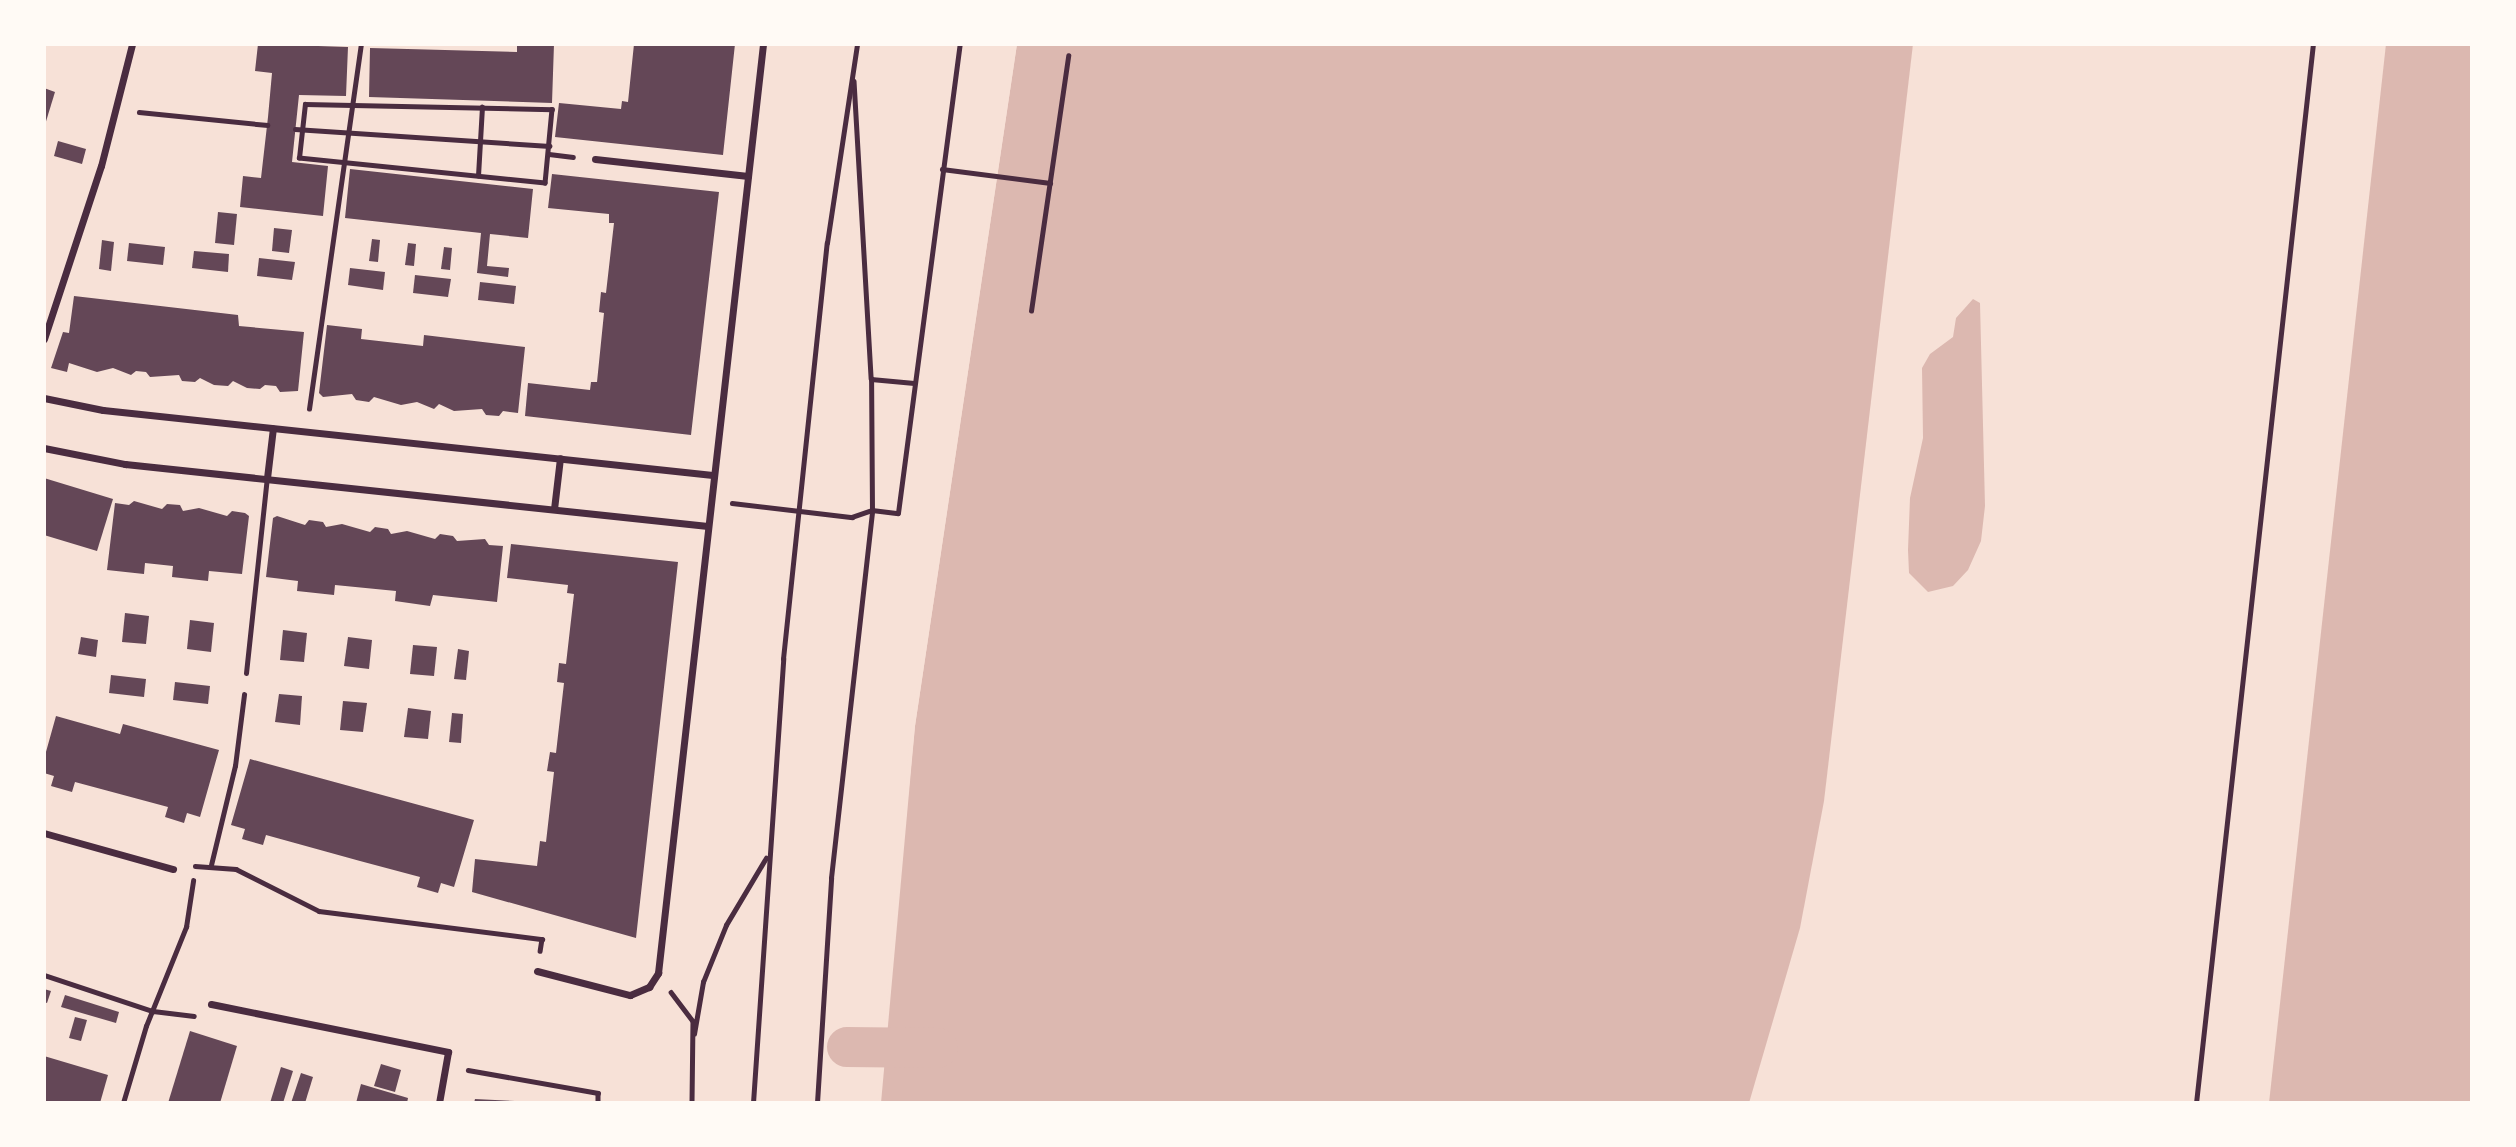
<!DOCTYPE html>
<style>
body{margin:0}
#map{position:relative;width:2516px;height:1147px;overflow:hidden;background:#f7e1d7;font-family:Poppins,sans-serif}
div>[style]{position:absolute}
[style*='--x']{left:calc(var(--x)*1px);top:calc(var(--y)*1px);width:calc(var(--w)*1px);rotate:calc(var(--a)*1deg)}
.water>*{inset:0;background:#dcb8b0}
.pier>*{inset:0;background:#f7e1d7}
.canal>*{height:40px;margin:-20px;padding:0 20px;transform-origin:20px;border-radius:20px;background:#dcb8b0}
.building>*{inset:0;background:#644757}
.path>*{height:4.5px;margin:-2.25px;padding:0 2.25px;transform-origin:2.25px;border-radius:2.25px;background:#4a2c40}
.service>*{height:5px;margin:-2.5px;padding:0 2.5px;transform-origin:2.5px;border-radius:2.5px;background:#4a2c40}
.minor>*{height:7px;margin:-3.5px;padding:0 3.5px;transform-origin:3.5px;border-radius:3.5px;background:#4a2c40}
span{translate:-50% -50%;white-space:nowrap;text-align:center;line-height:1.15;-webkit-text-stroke:7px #fffaf5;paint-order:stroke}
.frame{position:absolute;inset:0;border:46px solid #fffaf5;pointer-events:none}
</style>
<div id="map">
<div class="water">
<i style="clip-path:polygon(1017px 44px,1913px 44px,1824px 801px,1800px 928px,1749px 1103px,881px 1103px,915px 726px)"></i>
<i style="clip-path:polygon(2386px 44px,2472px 44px,2472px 1103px,2269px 1103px)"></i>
<i style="clip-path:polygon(1973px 299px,1980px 303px,1985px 506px,1981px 541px,1968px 570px,1953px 586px,1928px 592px,1909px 573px,1908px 550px,1910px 498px,1923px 438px,1922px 368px,1930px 354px,1953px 337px,1956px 318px)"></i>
</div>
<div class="pier">
<i style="clip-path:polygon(1014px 44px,1017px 44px,915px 726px,878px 1103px,911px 725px)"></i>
</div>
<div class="canal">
<i style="--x:847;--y:1047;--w:91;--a:0.6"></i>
</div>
<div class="building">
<i style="clip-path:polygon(258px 44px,348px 47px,346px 96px,299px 95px,292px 162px,328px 166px,323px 216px,240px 207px,243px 176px,261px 178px,268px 117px,272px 73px,255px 71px)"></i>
<i style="clip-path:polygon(517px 44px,554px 44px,552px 103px,369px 97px,370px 48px,517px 52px)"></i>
<i style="clip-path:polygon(634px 44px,735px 44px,723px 155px,555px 137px,559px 103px,621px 109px,622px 101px,628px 102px)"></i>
<i style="clip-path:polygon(44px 88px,55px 92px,44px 128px)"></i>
<i style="clip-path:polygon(58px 141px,86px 149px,82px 164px,54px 156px)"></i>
<i style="clip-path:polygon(350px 169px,533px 189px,528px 238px,490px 234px,487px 266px,509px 268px,508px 277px,477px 273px,481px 233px,345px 218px)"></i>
<i style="clip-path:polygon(552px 174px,719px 192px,691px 435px,525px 416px,528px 383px,590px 390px,591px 382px,597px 382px,604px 313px,599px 312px,601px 292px,606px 293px,614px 223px,609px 223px,609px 214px,548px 208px)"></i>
<i style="clip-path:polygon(218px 212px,237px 214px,234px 245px,215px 243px)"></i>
<i style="clip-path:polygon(274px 228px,292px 230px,289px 253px,272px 251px)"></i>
<i style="clip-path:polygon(372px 239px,380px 240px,378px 262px,369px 261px)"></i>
<i style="clip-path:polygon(102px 240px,114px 242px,111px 271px,99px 269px)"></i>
<i style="clip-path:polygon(129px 243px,165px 247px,163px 265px,127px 261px)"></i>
<i style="clip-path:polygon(408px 243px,416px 244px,414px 266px,405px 265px)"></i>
<i style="clip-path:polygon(444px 247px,452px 248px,450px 270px,441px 269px)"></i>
<i style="clip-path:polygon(194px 251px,229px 254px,228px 272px,192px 268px)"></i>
<i style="clip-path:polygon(259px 258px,295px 262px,292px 280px,257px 276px)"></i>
<i style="clip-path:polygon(350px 268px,385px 272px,383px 290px,348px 285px)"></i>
<i style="clip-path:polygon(415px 275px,451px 279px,448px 297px,413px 293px)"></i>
<i style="clip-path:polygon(480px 282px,516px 286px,514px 304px,478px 300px)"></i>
<i style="clip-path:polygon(74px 296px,238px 315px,239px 326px,304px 332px,298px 391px,280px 392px,276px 386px,265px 385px,260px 389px,247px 388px,233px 381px,228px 386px,214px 385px,200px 378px,195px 382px,182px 381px,179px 375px,150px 377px,146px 372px,136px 371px,131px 375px,113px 368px,97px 372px,69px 363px,67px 372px,51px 368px,63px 332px,69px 333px)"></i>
<i style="clip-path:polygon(327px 325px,362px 329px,361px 339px,423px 346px,424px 335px,525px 347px,518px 413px,503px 411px,499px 416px,486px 415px,482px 409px,454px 411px,439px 404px,434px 409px,417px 402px,401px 405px,374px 397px,369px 402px,356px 400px,352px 394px,323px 397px,319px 393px)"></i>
<i style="clip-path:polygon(44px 478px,113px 499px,97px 551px,44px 535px)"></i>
<i style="clip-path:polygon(134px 501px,162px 509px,167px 504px,180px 505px,183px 511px,199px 508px,227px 516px,232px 511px,245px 513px,249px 516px,242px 574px,209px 571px,208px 581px,172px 577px,173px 566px,145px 563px,144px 574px,107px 570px,115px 503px,129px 505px)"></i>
<i style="clip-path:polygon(277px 516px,305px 525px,309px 520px,323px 522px,326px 527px,342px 524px,370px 532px,375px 527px,388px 529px,391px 534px,407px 531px,435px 539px,440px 534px,453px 536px,457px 541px,485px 539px,489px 545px,503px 546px,497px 602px,433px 595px,430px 606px,395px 601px,396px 591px,335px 585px,334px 595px,297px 591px,298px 581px,266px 577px,273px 518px)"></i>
<i style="clip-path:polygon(511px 544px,678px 562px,636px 938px,472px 892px,475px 859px,537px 866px,540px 841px,546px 842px,554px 772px,547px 771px,550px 752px,556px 753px,564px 683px,557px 682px,559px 663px,566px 664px,574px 594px,567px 593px,568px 585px,507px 578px)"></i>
<i style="clip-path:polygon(125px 613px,149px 616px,146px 644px,122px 642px)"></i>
<i style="clip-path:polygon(190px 620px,214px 623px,211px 652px,187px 649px)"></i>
<i style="clip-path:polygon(283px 630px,307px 633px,304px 662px,280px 660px)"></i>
<i style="clip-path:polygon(81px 637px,98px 640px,96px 657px,78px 654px)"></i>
<i style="clip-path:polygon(348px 637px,372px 640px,369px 669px,344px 666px)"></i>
<i style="clip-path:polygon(413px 645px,437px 647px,434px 676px,410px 674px)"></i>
<i style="clip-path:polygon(458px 649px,469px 651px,466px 680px,454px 679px)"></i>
<i style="clip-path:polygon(111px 675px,146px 679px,144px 697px,109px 693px)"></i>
<i style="clip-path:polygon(175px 682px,210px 686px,208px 704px,173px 700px)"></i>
<i style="clip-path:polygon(279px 694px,302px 696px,300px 725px,275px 722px)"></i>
<i style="clip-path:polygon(343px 701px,367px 703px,363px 732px,340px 730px)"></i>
<i style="clip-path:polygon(408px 708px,431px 711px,428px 739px,404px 737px)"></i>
<i style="clip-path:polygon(452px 713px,463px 714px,461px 743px,449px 742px)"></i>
<i style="clip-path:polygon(56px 716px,120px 734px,123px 724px,219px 750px,200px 817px,187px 813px,184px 823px,165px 817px,168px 807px,75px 782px,72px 792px,51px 786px,54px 776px,44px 773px,44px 759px)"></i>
<i style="clip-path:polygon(250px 759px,474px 820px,454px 887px,441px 883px,438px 893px,417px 887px,420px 877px,360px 861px,266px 835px,263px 845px,242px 839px,245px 829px,231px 825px)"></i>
<i style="clip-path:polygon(44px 989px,51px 991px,47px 1003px,44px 1002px)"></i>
<i style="clip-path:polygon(65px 995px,119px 1012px,116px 1023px,61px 1007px)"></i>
<i style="clip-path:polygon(75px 1017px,87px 1020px,81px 1041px,69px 1038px)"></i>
<i style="clip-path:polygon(190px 1031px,237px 1046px,220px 1103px,168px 1103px)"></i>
<i style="clip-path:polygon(44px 1056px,108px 1075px,100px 1103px,44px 1103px)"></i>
<i style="clip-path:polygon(381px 1064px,401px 1070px,395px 1092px,374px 1086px)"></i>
<i style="clip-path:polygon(281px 1067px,293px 1071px,283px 1103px,270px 1103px)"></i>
<i style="clip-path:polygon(301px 1073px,313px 1077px,305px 1103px,291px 1103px)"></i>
<i style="clip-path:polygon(361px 1084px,408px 1098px,407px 1103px,356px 1103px)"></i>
<i style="clip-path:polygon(475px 1099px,515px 1101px,515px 1103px,474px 1103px)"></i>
</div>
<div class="path">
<i style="--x:854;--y:81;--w:298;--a:86.7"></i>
<i style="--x:871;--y:379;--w:43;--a:5.3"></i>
<i style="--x:305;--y:104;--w:247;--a:1.2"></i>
<i style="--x:552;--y:109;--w:74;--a:95.4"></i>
<i style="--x:545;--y:183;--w:247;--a:-174.2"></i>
<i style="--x:299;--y:158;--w:54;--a:-83.7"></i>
<i style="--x:139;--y:112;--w:129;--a:5.8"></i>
<i style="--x:295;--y:129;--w:255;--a:3.8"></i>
<i style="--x:549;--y:154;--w:24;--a:7"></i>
<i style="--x:942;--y:169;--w:109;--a:7.4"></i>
<i style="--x:478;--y:176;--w:69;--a:-86.7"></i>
<i style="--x:1031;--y:311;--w:258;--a:-81.7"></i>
<i style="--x:309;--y:409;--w:369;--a:-81.9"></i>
<i style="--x:732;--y:503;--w:121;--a:6.7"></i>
<i style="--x:852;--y:517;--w:21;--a:-19"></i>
<i style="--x:872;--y:510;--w:131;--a:-90.4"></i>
<i style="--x:211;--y:865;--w:102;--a:-76.4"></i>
<i style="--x:235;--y:766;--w:72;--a:-82.8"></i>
<i style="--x:195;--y:866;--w:41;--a:4.2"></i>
<i style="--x:236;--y:869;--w:93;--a:26.8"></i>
<i style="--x:319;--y:911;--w:225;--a:7.2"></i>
<i style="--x:542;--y:939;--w:12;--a:99"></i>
<i style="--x:44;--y:975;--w:115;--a:18.3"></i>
<i style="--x:153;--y:1011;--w:41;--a:7"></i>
<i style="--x:671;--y:992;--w:36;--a:53"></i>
<i style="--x:693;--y:1021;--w:82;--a:90.7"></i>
<i style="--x:694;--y:1034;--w:53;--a:-80.2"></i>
<i style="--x:703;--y:982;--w:61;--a:-68"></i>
<i style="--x:726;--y:925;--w:78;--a:-59.2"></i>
<i style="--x:468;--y:1070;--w:132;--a:10"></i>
<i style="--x:598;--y:1093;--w:10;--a:90"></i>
<i style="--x:123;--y:1103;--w:80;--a:-73.4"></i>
<i style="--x:146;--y:1026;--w:107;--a:-68"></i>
<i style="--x:186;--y:927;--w:47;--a:-81.3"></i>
<i style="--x:753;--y:1103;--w:445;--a:-86.1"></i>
<i style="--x:783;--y:659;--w:418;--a:-84"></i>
<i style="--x:827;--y:243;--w:201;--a:-81.4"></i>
<i style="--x:817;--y:1103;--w:225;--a:-86.4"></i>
<i style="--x:831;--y:878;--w:370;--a:-83.6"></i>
<i style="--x:872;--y:510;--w:26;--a:7"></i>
<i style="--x:898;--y:513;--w:473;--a:-82.5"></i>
</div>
<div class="service">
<i style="--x:246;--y:673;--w:196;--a:-83.9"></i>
<i style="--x:2196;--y:1103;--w:1065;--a:-83.7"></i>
</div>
<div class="minor">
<i style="--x:595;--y:159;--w:154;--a:6.3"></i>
<i style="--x:44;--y:339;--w:182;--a:-71.8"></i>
<i style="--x:101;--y:166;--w:126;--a:-75.7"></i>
<i style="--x:44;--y:398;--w:60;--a:11.5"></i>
<i style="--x:103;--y:410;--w:613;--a:6.08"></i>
<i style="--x:44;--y:448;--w:83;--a:11.2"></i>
<i style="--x:125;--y:464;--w:586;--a:6.07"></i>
<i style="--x:267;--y:478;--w:50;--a:-83.2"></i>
<i style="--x:554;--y:509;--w:51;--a:-83.3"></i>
<i style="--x:44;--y:833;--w:134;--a:15.6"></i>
<i style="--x:537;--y:971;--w:96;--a:14.5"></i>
<i style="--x:630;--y:995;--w:21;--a:-23"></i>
<i style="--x:649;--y:987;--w:17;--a:-57"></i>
<i style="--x:658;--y:973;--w:935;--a:-83.55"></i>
<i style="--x:211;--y:1004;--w:242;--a:11.4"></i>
<i style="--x:448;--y:1052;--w:52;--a:100"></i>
</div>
<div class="frame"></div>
</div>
